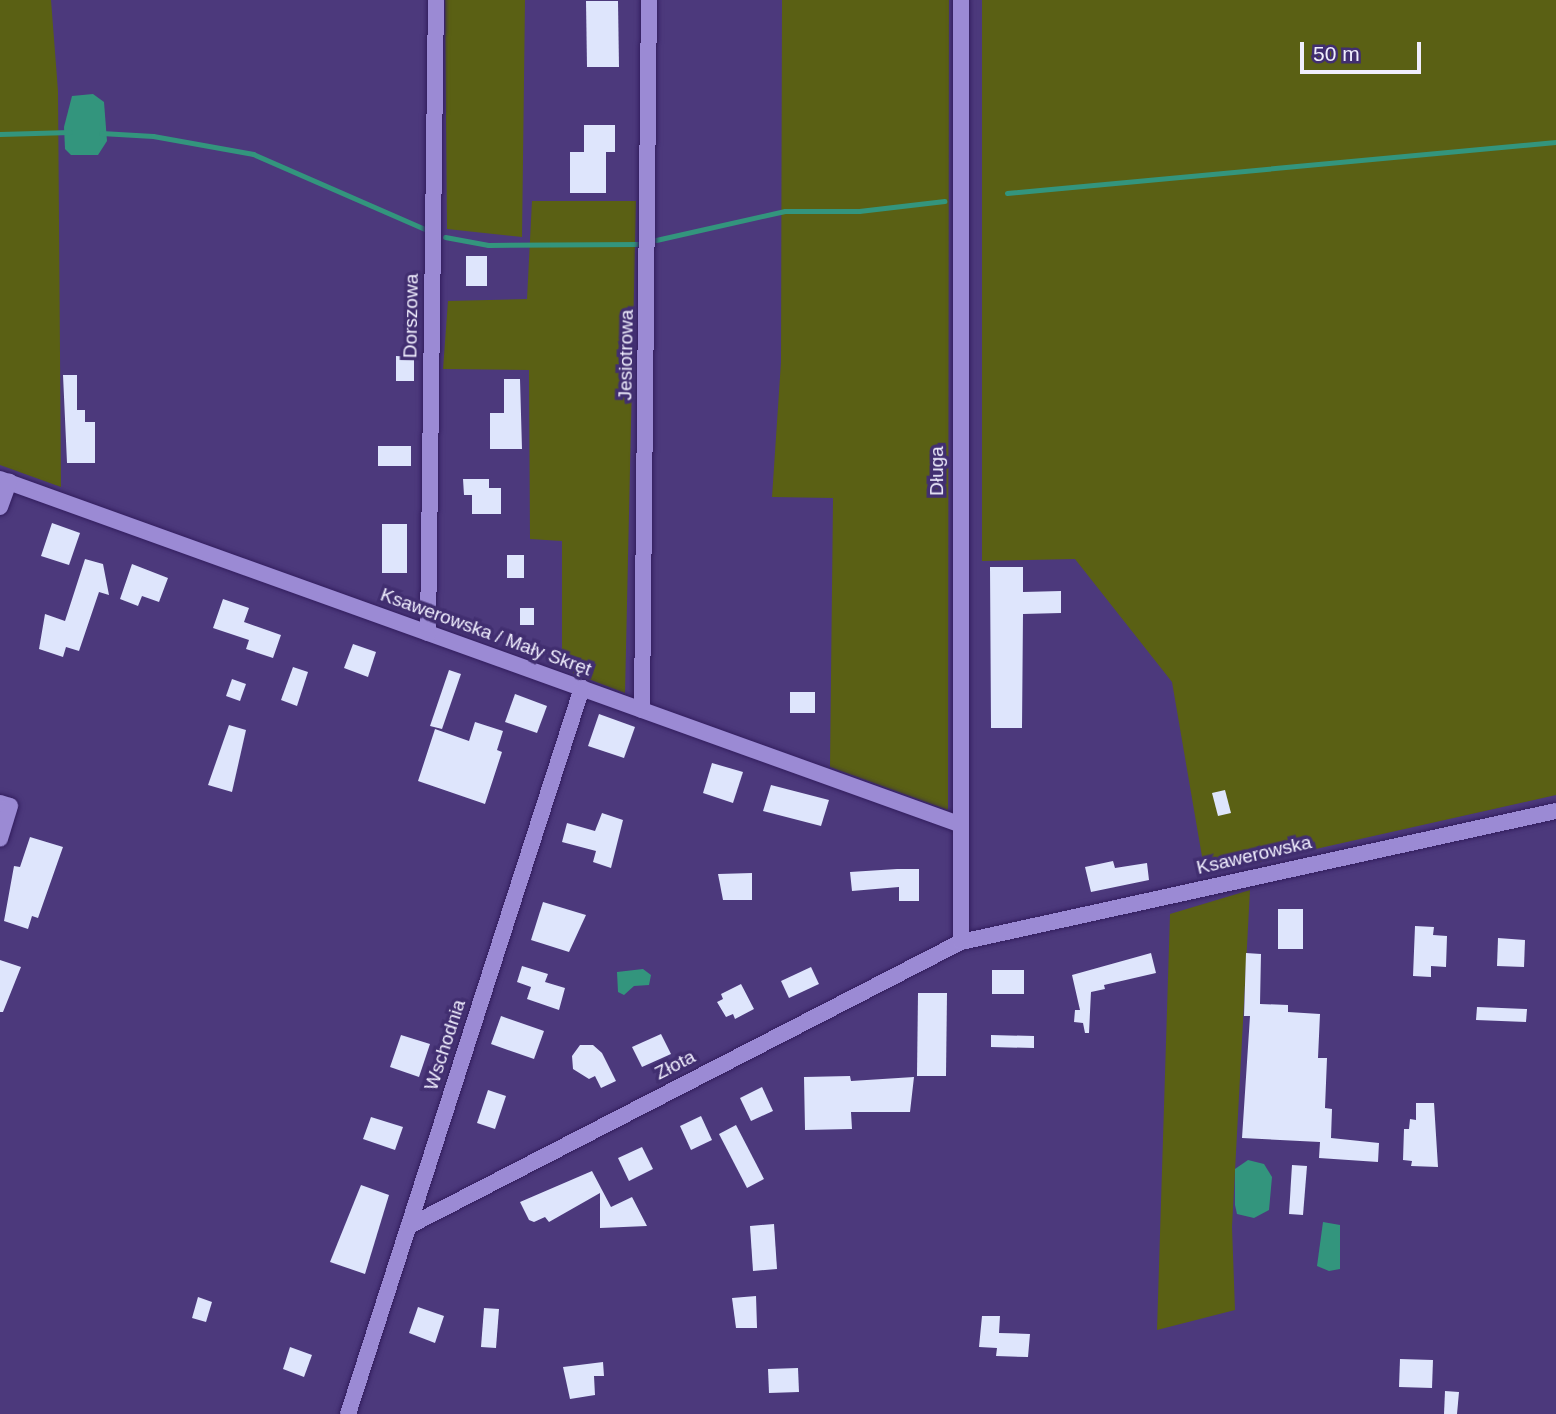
<!DOCTYPE html>
<meta charset="utf-8">
<style>
body{margin:0}
#map{position:relative;width:1556px;height:1414px;overflow:hidden;background:#4c397c;font-family:Arial,sans-serif}
div>[style]{position:absolute}
[style*='--x']{left:calc(var(--x)*1px);top:calc(var(--y)*1px);width:calc(var(--w)*1px);rotate:calc(var(--a)*1deg)}
.green>*{inset:0;background:#5a6014}
.water>*{inset:0;background:#33957d}
.stream>*{height:5px;margin:-2.5px;padding:0 2.5px;transform-origin:2.5px;border-radius:2.5px;background:#33957d}
.building>*{inset:0;background:#dee5fc}
.roads{filter:drop-shadow(0 0 2px #321d5e) drop-shadow(0 0 2px #321d5e)}
.minor>*{height:16px;margin:-8px;padding:0 8px;transform-origin:8px;border-radius:8px;background:#9b8ad4}
span{translate:-50% -50%;white-space:nowrap;text-align:center;line-height:1.15;-webkit-text-stroke:7px #412e70;paint-order:stroke}
.street-label{font-size:19px;color:#f0eefe}
.scale{position:absolute;left:1300px;top:42px;width:121px;height:32px;box-sizing:border-box;border:4px solid #f0eefe;border-top:0;padding-left:9px;font-size:21px;line-height:24px;white-space:nowrap;color:#f0eefe;-webkit-text-stroke:5px #412e70;paint-order:stroke}
</style>
<div id="map">
<div class="green">
<i style="clip-path:polygon(0 0,51px 0,58px 91px,61px 487px,0 465px)"></i>
<i style="clip-path:polygon(445px 0,525px 0,522px 237px,447px 229px)"></i>
<i style="clip-path:polygon(782px 0,949px 0,948px 810px,830px 767px,833px 498px,772px 497px,781px 362px)"></i>
<i style="clip-path:polygon(982px 0,1556px 0,1556px 795px,1205px 874px,1172px 682px,1075px 559px,982px 561px)"></i>
<i style="clip-path:polygon(532px 201px,636px 201px,625px 693px,562px 669px,562px 541px,530px 539px,529px 370px,443px 369px,448px 301px,527px 299px)"></i>
<i style="clip-path:polygon(1250px 890px,1232px 1227px,1235px 1310px,1157px 1330px,1170px 914px)"></i>
</div>
<div class="water">
<i style="clip-path:polygon(72px 96px,93px 94px,104px 102px,107px 141px,98px 155px,71px 155px,65px 149px,64px 127px)"></i>
<i style="clip-path:polygon(643px 969px,651px 975px,649px 985px,634px 986px,624px 995px,618px 992px,617px 972px)"></i>
<i style="clip-path:polygon(1248px 1160px,1264px 1164px,1272px 1177px,1269px 1210px,1254px 1218px,1237px 1214px,1235px 1205px,1235px 1169px)"></i>
<i style="clip-path:polygon(1323px 1222px,1340px 1225px,1340px 1269px,1329px 1271px,1317px 1266px)"></i>
</div>
<div class="stream">
<i style="--x:101;--y:133;--w:52;--a:3.3"></i>
<i style="--x:153;--y:136;--w:102;--a:10.2"></i>
<i style="--x:253;--y:154;--w:188;--a:23.6"></i>
<i style="--x:0;--y:134;--w:70;--a:-1.6"></i>
<i style="--x:1007;--y:193;--w:551;--a:-5.31"></i>
<i style="--x:445;--y:237;--w:44;--a:10.5"></i>
<i style="--x:488;--y:245;--w:152;--a:-0.4"></i>
<i style="--x:656;--y:240;--w:132;--a:-12.7"></i>
<i style="--x:785;--y:211;--w:74;--a:0"></i>
<i style="--x:859;--y:211;--w:86;--a:-6.7"></i>
</div>
<div class="building">
<i style="clip-path:polygon(586px 1px,618px 1px,619px 67px,587px 67px)"></i>
<i style="clip-path:polygon(584px 125px,615px 125px,615px 152px,606px 152px,606px 193px,570px 193px,570px 152px,584px 152px)"></i>
<i style="clip-path:polygon(466px 256px,487px 256px,487px 286px,466px 286px)"></i>
<i style="clip-path:polygon(396px 356px,414px 357px,414px 381px,396px 381px)"></i>
<i style="clip-path:polygon(63px 375px,77px 375px,77px 410px,85px 410px,85px 422px,95px 422px,95px 463px,67px 463px)"></i>
<i style="clip-path:polygon(504px 379px,520px 379px,522px 449px,490px 449px,490px 413px,504px 413px)"></i>
<i style="clip-path:polygon(378px 446px,411px 446px,411px 466px,378px 466px)"></i>
<i style="clip-path:polygon(463px 479px,489px 479px,489px 488px,501px 488px,501px 514px,472px 514px,472px 495px,464px 495px)"></i>
<i style="clip-path:polygon(52px 523px,80px 533px,69px 565px,41px 556px)"></i>
<i style="clip-path:polygon(382px 524px,407px 524px,407px 573px,382px 573px)"></i>
<i style="clip-path:polygon(507px 555px,524px 555px,524px 578px,507px 578px)"></i>
<i style="clip-path:polygon(85px 559px,103px 564px,109px 595px,99px 592px,79px 651px,66px 647px,63px 657px,39px 649px,45px 614px,65px 621px)"></i>
<i style="clip-path:polygon(132px 564px,168px 578px,159px 602px,142px 596px,138px 606px,120px 599px)"></i>
<i style="clip-path:polygon(990px 567px,1023px 567px,1023px 592px,1061px 591px,1061px 613px,1023px 614px,1022px 728px,991px 728px)"></i>
<i style="clip-path:polygon(223px 599px,249px 608px,244px 622px,281px 635px,273px 658px,246px 649px,249px 640px,213px 628px)"></i>
<i style="clip-path:polygon(520px 608px,534px 608px,534px 625px,520px 625px)"></i>
<i style="clip-path:polygon(353px 644px,376px 652px,368px 677px,344px 668px)"></i>
<i style="clip-path:polygon(293px 667px,308px 672px,297px 706px,281px 700px)"></i>
<i style="clip-path:polygon(449px 670px,461px 674px,442px 729px,430px 726px)"></i>
<i style="clip-path:polygon(232px 679px,246px 684px,240px 701px,226px 696px)"></i>
<i style="clip-path:polygon(790px 692px,815px 692px,815px 713px,790px 713px)"></i>
<i style="clip-path:polygon(515px 694px,547px 706px,537px 733px,505px 722px)"></i>
<i style="clip-path:polygon(599px 714px,635px 727px,624px 758px,588px 746px)"></i>
<i style="clip-path:polygon(475px 722px,503px 731px,497px 750px,502px 752px,485px 804px,418px 781px,435px 729px,469px 741px)"></i>
<i style="clip-path:polygon(229px 725px,246px 730px,232px 792px,208px 785px)"></i>
<i style="clip-path:polygon(712px 763px,743px 772px,733px 803px,703px 793px)"></i>
<i style="clip-path:polygon(771px 785px,829px 800px,821px 826px,763px 811px)"></i>
<i style="clip-path:polygon(1225px 790px,1231px 813px,1218px 816px,1212px 793px)"></i>
<i style="clip-path:polygon(602px 813px,623px 820px,611px 868px,593px 862px,596px 851px,562px 842px,567px 823px,595px 831px)"></i>
<i style="clip-path:polygon(30px 837px,63px 847px,38px 918px,32px 916px,28px 929px,4px 921px,14px 866px,20px 867px)"></i>
<i style="clip-path:polygon(1113px 861px,1115px 868px,1147px 863px,1149px 880px,1091px 892px,1085px 867px)"></i>
<i style="clip-path:polygon(897px 869px,919px 869px,919px 901px,899px 901px,899px 887px,852px 891px,850px 872px)"></i>
<i style="clip-path:polygon(752px 873px,752px 900px,723px 900px,718px 874px)"></i>
<i style="clip-path:polygon(543px 902px,586px 915px,569px 952px,531px 940px)"></i>
<i style="clip-path:polygon(1278px 909px,1303px 909px,1303px 949px,1278px 949px)"></i>
<i style="clip-path:polygon(1415px 926px,1434px 927px,1433px 935px,1447px 936px,1446px 967px,1431px 966px,1431px 977px,1413px 976px)"></i>
<i style="clip-path:polygon(1498px 938px,1525px 940px,1524px 967px,1497px 966px)"></i>
<i style="clip-path:polygon(1151px 953px,1156px 973px,1104px 985px,1105px 989px,1091px 992px,1089px 1033px,1085px 1033px,1083px 1023px,1074px 1022px,1075px 1010px,1080px 1010px,1072px 975px)"></i>
<i style="clip-path:polygon(1246px 953px,1261px 954px,1260px 1004px,1288px 1005px,1288px 1012px,1320px 1014px,1318px 1058px,1327px 1058px,1325px 1108px,1332px 1109px,1331px 1138px,1379px 1143px,1378px 1162px,1319px 1158px,1320px 1142px,1242px 1138px,1250px 1016px,1244px 1016px)"></i>
<i style="clip-path:polygon(0 960px,21px 967px,3px 1012px,0 1012px)"></i>
<i style="clip-path:polygon(522px 966px,548px 974px,545px 982px,565px 988px,559px 1010px,527px 999px,531px 987px,517px 982px)"></i>
<i style="clip-path:polygon(811px 967px,819px 984px,789px 998px,781px 981px)"></i>
<i style="clip-path:polygon(992px 970px,1024px 970px,1024px 994px,992px 994px)"></i>
<i style="clip-path:polygon(741px 984px,754px 1009px,735px 1019px,733px 1014px,726px 1017px,717px 1002px,723px 999px,721px 994px)"></i>
<i style="clip-path:polygon(918px 993px,947px 993px,946px 1076px,917px 1076px)"></i>
<i style="clip-path:polygon(1477px 1007px,1527px 1009px,1526px 1022px,1476px 1020px)"></i>
<i style="clip-path:polygon(501px 1016px,544px 1031px,534px 1059px,491px 1044px)"></i>
<i style="clip-path:polygon(661px 1034px,671px 1054px,642px 1067px,632px 1047px)"></i>
<i style="clip-path:polygon(401px 1035px,430px 1044px,419px 1077px,390px 1067px)"></i>
<i style="clip-path:polygon(991px 1035px,1034px 1036px,1034px 1048px,991px 1047px)"></i>
<i style="clip-path:polygon(580px 1045px,593px 1045px,602px 1053px,616px 1081px,601px 1088px,595px 1076px,589px 1079px,573px 1069px,572px 1056px)"></i>
<i style="clip-path:polygon(850px 1076px,851px 1081px,914px 1077px,910px 1112px,851px 1112px,852px 1129px,805px 1130px,804px 1077px)"></i>
<i style="clip-path:polygon(762px 1087px,773px 1111px,751px 1121px,740px 1098px)"></i>
<i style="clip-path:polygon(488px 1090px,506px 1096px,495px 1129px,477px 1123px)"></i>
<i style="clip-path:polygon(1416px 1103px,1434px 1103px,1438px 1167px,1411px 1166px,1412px 1161px,1403px 1160px,1404px 1129px,1409px 1129px,1410px 1119px,1416px 1120px)"></i>
<i style="clip-path:polygon(701px 1116px,712px 1140px,691px 1150px,680px 1126px)"></i>
<i style="clip-path:polygon(371px 1117px,403px 1127px,395px 1150px,363px 1139px)"></i>
<i style="clip-path:polygon(736px 1125px,764px 1179px,747px 1188px,719px 1134px)"></i>
<i style="clip-path:polygon(642px 1147px,653px 1169px,629px 1181px,618px 1158px)"></i>
<i style="clip-path:polygon(1292px 1165px,1307px 1166px,1303px 1215px,1289px 1214px)"></i>
<i style="clip-path:polygon(592px 1171px,611px 1207px,632px 1197px,647px 1226px,600px 1228px,600px 1193px,549px 1222px,545px 1217px,534px 1222px,529px 1220px,520px 1202px)"></i>
<i style="clip-path:polygon(361px 1185px,389px 1195px,365px 1274px,330px 1262px)"></i>
<i style="clip-path:polygon(774px 1224px,777px 1269px,753px 1271px,750px 1226px)"></i>
<i style="clip-path:polygon(756px 1296px,757px 1328px,736px 1328px,732px 1298px)"></i>
<i style="clip-path:polygon(198px 1297px,212px 1302px,206px 1322px,192px 1318px)"></i>
<i style="clip-path:polygon(418px 1307px,444px 1316px,435px 1343px,409px 1333px)"></i>
<i style="clip-path:polygon(484px 1308px,499px 1309px,496px 1348px,481px 1347px)"></i>
<i style="clip-path:polygon(982px 1316px,1000px 1316px,999px 1333px,1030px 1334px,1028px 1357px,996px 1356px,997px 1348px,979px 1347px)"></i>
<i style="clip-path:polygon(290px 1347px,312px 1355px,304px 1377px,283px 1369px)"></i>
<i style="clip-path:polygon(1400px 1359px,1433px 1360px,1432px 1388px,1399px 1387px)"></i>
<i style="clip-path:polygon(603px 1362px,604px 1376px,594px 1376px,595px 1395px,570px 1399px,563px 1367px)"></i>
<i style="clip-path:polygon(798px 1368px,799px 1392px,769px 1393px,768px 1369px)"></i>
<i style="clip-path:polygon(1445px 1391px,1459px 1392px,1457px 1414px,1444px 1414px)"></i>
</div>
<div class="roads">
<div class="minor">
<i style="--x:0;--y:479;--w:1019;--a:19.79"></i>
<i style="--x:0;--y:507;--w:27;--a:-70"></i>
<i style="--x:428;--y:633;--w:633;--a:-89.28"></i>
<i style="--x:642;--y:710;--w:710;--a:-89.44"></i>
<i style="--x:0;--y:803;--w:10;--a:17"></i>
<i style="--x:10;--y:806;--w:34;--a:107"></i>
<i style="--x:961;--y:942;--w:942;--a:-90"></i>
<i style="--x:409;--y:1226;--w:621;--a:-27.23"></i>
<i style="--x:961;--y:942;--w:609;--a:-12.42"></i>
<i style="--x:348;--y:1414;--w:763;--a:-72.14"></i>
</div>
</div>
<div class="street-label">
<span style="left:411px;top:316px;rotate:-89deg">Dorszowa</span>
<span style="left:626px;top:355px;rotate:-89deg">Jesiotrowa</span>
<span style="left:937px;top:471px;rotate:-90deg">Długa</span>
<span style="left:486px;top:632px;rotate:20deg">Ksawerowska / Mały Skręt</span>
<span style="left:1254px;top:855px;rotate:-13deg">Ksawerowska</span>
<span style="left:445px;top:1045px;rotate:-72deg">Wschodnia</span>
<span style="left:675px;top:1065px;rotate:-27deg">Złota</span>
</div>
<div class="scale">50 m</div>
</div>
